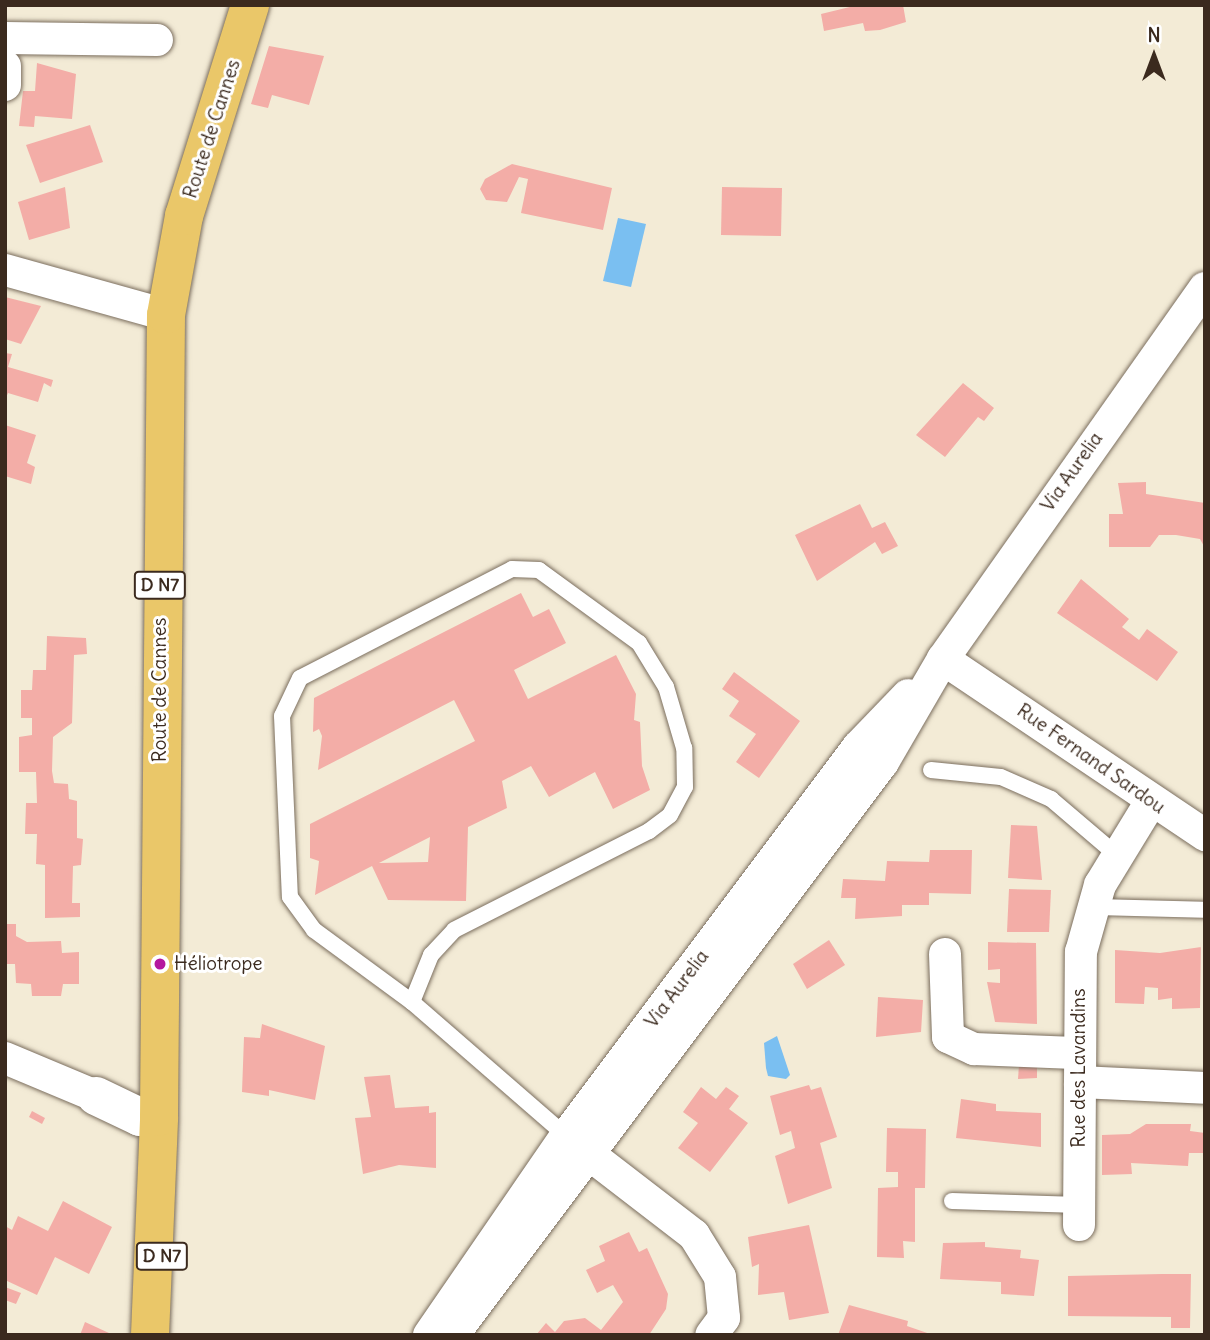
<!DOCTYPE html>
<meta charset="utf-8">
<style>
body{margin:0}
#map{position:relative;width:1210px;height:1340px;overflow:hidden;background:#f3ebd6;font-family:Delius,sans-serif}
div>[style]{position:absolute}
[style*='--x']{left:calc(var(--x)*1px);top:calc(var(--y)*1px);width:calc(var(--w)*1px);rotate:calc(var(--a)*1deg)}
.water>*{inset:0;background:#7abff1}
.building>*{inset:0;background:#f3ada7}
.roads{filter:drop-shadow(0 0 2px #7b6e5e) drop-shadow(0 0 2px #7b6e5e)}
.service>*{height:16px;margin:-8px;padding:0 8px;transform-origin:8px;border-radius:8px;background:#fff}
.minor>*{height:32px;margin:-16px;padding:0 16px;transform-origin:16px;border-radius:16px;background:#fff}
.tertiary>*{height:38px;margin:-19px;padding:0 19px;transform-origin:19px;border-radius:19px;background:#fff}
.primary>*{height:38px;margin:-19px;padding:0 19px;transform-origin:19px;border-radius:19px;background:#eac769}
.dots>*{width:19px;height:19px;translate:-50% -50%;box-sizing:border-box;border:4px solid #fff;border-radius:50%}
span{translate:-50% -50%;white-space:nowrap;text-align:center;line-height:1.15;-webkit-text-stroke:6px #fff;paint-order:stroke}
.shield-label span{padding:2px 5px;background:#fff;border:2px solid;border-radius:5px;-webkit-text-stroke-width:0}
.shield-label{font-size:18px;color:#3b2a1e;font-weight:700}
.street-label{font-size:19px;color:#3b2a1e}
.poi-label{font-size:19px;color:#3b2a1e}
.left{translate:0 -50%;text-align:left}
.frame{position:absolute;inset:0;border:7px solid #3b2a1e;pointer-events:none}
.north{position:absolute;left:1119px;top:21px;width:70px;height:70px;-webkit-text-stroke:5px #fff;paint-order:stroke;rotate:0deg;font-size:19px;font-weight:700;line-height:28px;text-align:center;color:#3b2a1e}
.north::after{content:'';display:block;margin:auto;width:24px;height:32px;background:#3b2a1e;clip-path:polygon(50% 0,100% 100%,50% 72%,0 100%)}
</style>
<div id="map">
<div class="water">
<i style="clip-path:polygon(618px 218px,646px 224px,631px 287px,603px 281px)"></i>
<i style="clip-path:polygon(777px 1036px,790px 1075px,786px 1079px,768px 1076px,766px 1068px,764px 1043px)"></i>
</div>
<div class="building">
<i style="clip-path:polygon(858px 5px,903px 5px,906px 22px,880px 30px,865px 31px,863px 23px,824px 31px,821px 14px)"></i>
<i style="clip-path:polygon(269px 46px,324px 56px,309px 105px,272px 95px,268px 108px,251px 104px)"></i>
<i style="clip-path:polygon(37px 63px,76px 74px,72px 119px,35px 116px,34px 127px,19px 126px,23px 91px,35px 91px)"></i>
<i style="clip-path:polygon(90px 125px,103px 162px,40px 183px,26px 145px)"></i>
<i style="clip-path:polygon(512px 164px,612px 188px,603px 230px,521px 213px,528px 179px,519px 177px,507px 202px,486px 200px,480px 189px,485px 179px)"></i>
<i style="clip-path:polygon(65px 187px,70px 228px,29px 240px,18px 202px)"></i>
<i style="clip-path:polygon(722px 187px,782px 188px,781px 236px,721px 235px)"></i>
<i style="clip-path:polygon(5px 297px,41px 306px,21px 344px,5px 339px)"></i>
<i style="clip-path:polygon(5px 353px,12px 354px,8px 367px,53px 380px,51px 387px,44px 383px,38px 402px,8px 393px,5px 400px)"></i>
<i style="clip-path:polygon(963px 383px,994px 408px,984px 421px,978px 417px,945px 457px,916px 435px)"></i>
<i style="clip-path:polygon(5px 425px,36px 435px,27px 463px,35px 467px,31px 484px,5px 476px)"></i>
<i style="clip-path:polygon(1146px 482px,1146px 494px,1205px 503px,1205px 548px,1200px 539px,1176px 535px,1159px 535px,1150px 547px,1109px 547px,1109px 514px,1123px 514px,1118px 483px)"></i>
<i style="clip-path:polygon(860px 504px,872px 528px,885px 522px,898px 546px,882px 554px,875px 542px,817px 581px,795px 535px)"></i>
<i style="clip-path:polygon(1081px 579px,1129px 619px,1122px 627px,1139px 640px,1147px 629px,1178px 652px,1157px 681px,1057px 613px)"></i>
<i style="clip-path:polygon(evenodd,521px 593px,533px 617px,549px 609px,566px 643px,514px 670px,528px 699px,616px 655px,636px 694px,634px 720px,640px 722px,642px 766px,650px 790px,613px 809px,595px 772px,549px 797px,531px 766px,502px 781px,507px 808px,468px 827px,466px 901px,388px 900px,372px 866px,315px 895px,319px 861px,310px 858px,310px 824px,475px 741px,454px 700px,318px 770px,322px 736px,319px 729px,313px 732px,314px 698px,521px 593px,430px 837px,428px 862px,379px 863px,430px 837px)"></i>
<i style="clip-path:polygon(47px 636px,86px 638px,87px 654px,74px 655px,72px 723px,53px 737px,52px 771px,54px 783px,68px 784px,69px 799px,77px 801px,77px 838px,83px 839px,81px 865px,73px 866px,72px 903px,80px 903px,80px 917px,45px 918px,45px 865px,36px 864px,37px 834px,25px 834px,26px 803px,37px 803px,36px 772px,19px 772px,19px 737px,32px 735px,32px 718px,21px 718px,21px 690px,32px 690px,33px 670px,46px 670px)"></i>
<i style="clip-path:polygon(734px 672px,800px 721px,759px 778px,736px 762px,756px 734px,729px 716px,739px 701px,722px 689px)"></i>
<i style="clip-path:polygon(1011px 825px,1037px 826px,1042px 880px,1008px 878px)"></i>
<i style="clip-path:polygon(930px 850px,972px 850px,971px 894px,929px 893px,929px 905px,902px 905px,902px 916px,855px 919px,856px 898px,841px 898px,843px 879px,885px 881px,887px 861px,929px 862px)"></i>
<i style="clip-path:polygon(1009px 889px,1051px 890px,1049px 932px,1007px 932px)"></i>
<i style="clip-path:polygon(5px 924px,16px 924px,16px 936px,27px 942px,61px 941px,62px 953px,79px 952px,79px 984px,63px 984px,61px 996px,32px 996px,31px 984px,16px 983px,15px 964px,5px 964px)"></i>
<i style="clip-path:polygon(829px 940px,845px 965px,807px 989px,793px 964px)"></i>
<i style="clip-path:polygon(1201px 940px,1200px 1008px,1172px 1009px,1172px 998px,1158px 1000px,1158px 988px,1145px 987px,1144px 1004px,1115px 1003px,1115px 950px,1160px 953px,1201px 947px)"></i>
<i style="clip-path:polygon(988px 942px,1036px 943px,1037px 1024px,995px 1022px,987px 982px,1000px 983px,1000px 969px,988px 970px)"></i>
<i style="clip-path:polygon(878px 997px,923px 1000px,921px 1032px,876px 1037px)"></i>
<i style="clip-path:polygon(262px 1024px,325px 1046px,315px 1100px,269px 1090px,269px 1096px,242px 1092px,244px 1037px,260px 1038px)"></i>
<i style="clip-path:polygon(1019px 1065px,1037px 1065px,1037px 1078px,1018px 1079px)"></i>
<i style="clip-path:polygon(390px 1075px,395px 1108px,429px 1106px,429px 1113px,436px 1112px,436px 1168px,399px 1165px,363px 1174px,355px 1118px,371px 1117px,364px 1077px)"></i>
<i style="clip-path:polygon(809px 1085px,811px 1090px,821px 1087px,837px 1137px,820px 1143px,832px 1188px,788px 1204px,775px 1156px,795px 1148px,791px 1131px,780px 1135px,770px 1096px)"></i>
<i style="clip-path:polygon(701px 1087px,716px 1099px,726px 1087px,739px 1096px,729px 1109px,748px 1123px,710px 1172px,678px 1148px,698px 1123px,683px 1112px)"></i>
<i style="clip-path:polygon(961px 1099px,996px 1104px,996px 1111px,1041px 1113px,1041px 1147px,956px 1138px)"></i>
<i style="clip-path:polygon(32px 1111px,45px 1118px,42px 1124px,29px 1117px)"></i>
<i style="clip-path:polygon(1146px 1124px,1191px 1124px,1190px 1131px,1205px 1133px,1205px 1153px,1189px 1153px,1188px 1166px,1131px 1163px,1132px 1174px,1102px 1175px,1102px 1135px,1130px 1134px)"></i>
<i style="clip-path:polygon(887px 1128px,926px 1129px,925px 1188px,915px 1188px,915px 1242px,903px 1241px,904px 1258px,877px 1257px,878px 1188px,898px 1187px,898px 1172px,886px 1172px)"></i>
<i style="clip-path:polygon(63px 1201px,112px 1227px,89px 1274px,55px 1257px,37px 1295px,5px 1280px,5px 1226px,12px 1230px,18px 1216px,48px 1231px)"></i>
<i style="clip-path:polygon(809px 1225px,829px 1313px,789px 1320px,784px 1292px,758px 1295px,759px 1264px,752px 1267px,748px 1237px)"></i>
<i style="clip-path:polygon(629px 1232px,639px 1252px,647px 1248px,668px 1294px,666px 1309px,649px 1335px,536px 1335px,546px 1323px,555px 1332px,564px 1321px,585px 1318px,601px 1330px,623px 1302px,613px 1285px,597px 1293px,586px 1270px,605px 1261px,599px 1246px)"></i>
<i style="clip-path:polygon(985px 1242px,985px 1247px,1021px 1250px,1020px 1258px,1039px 1260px,1034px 1296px,1001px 1294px,1001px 1282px,940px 1279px,943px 1243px)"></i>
<i style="clip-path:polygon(1162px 1274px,1191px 1274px,1190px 1328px,1171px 1328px,1171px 1317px,1068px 1316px,1068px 1276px)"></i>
<i style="clip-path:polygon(5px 1287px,21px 1293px,16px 1304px,5px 1300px)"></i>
<i style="clip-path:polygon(849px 1305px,908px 1321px,907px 1326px,933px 1335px,838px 1335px)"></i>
<i style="clip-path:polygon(85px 1322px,109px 1333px,108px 1335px,80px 1335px)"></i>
</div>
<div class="roads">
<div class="service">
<i style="--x:931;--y:770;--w:70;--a:5.7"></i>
<i style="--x:1001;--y:777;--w:55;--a:23.7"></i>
<i style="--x:1051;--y:799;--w:88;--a:40.4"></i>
<i style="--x:1094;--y:907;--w:111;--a:1.5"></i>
<i style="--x:412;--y:1002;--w:51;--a:-68"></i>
<i style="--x:431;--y:955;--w:34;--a:-47"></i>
<i style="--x:454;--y:930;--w:219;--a:-26.9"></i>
<i style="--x:649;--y:831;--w:26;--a:-37"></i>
<i style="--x:670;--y:815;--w:32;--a:-62"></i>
<i style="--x:685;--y:787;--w:39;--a:-91"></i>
<i style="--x:684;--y:748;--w:64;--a:-106.4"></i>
<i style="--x:666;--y:687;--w:52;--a:-121.5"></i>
<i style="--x:639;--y:643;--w:124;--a:-143.9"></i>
<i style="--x:539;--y:570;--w:27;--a:-178"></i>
<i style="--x:512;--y:569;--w:238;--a:152.8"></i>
<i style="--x:300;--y:678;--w:42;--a:115.3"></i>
<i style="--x:282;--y:716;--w:181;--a:87.5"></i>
<i style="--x:290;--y:897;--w:41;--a:54"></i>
<i style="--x:314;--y:930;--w:122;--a:36.3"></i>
<i style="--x:412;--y:1002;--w:204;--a:41"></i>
<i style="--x:952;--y:1201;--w:127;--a:1.8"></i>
</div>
<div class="minor">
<i style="--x:5;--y:38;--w:152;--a:0.8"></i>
<i style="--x:5;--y:66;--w:19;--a:90"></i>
<i style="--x:5;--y:270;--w:167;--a:15.6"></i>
<i style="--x:943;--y:659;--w:316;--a:33.9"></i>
<i style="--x:945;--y:954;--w:83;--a:87.9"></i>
<i style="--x:948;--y:1037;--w:29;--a:25"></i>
<i style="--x:974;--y:1049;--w:101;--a:2.3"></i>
<i style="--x:5;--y:1058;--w:99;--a:22.7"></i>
<i style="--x:1080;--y:1082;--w:125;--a:2.7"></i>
<i style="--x:572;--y:1141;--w:154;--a:37.6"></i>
<i style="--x:694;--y:1235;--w:49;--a:58.2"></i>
<i style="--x:720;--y:1277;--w:41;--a:84.4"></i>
<i style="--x:724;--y:1318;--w:21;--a:127"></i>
<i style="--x:1079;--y:1225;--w:273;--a:-89.6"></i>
<i style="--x:1081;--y:952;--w:70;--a:-74.2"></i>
<i style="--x:1100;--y:885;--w:96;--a:-58.6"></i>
<i style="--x:429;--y:1335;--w:242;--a:-55.5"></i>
<i style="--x:566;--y:1136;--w:486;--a:-53.1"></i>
<i style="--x:858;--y:747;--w:72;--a:-46.1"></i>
<i style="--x:453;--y:1335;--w:716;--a:-53.11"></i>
<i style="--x:883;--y:762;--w:119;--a:-59.8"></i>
<i style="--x:943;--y:659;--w:454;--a:-54.8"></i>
</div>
<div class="tertiary">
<i style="--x:96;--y:1096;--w:49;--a:25.5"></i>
<i style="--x:140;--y:1117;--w:19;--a:0"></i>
</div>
<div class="primary">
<i style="--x:150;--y:1335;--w:218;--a:-87.6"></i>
<i style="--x:159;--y:1117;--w:802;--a:-89.5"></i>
<i style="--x:166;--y:315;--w:101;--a:-79.7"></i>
<i style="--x:184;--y:216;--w:221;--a:-72.6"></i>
</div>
</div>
<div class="dots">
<i style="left:160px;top:964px;background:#b5179e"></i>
</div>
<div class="shield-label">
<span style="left:160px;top:585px">D N7</span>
<span style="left:162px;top:1256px">D N7</span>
</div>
<div class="street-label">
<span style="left:212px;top:129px;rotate:-72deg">Route de Cannes</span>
<span style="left:1072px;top:472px;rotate:-55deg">Via Aurelia</span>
<span style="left:160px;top:690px;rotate:-90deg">Route de Cannes</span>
<span style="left:1091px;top:759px;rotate:35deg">Rue Fernand Sardou</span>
<span style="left:677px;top:989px;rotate:-53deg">Via Aurelia</span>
<span style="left:1079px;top:1068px;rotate:-90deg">Rue des Lavandins</span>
</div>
<div class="poi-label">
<span class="left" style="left:174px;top:964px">Héliotrope</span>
</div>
<div class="frame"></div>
<div class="north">N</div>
</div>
